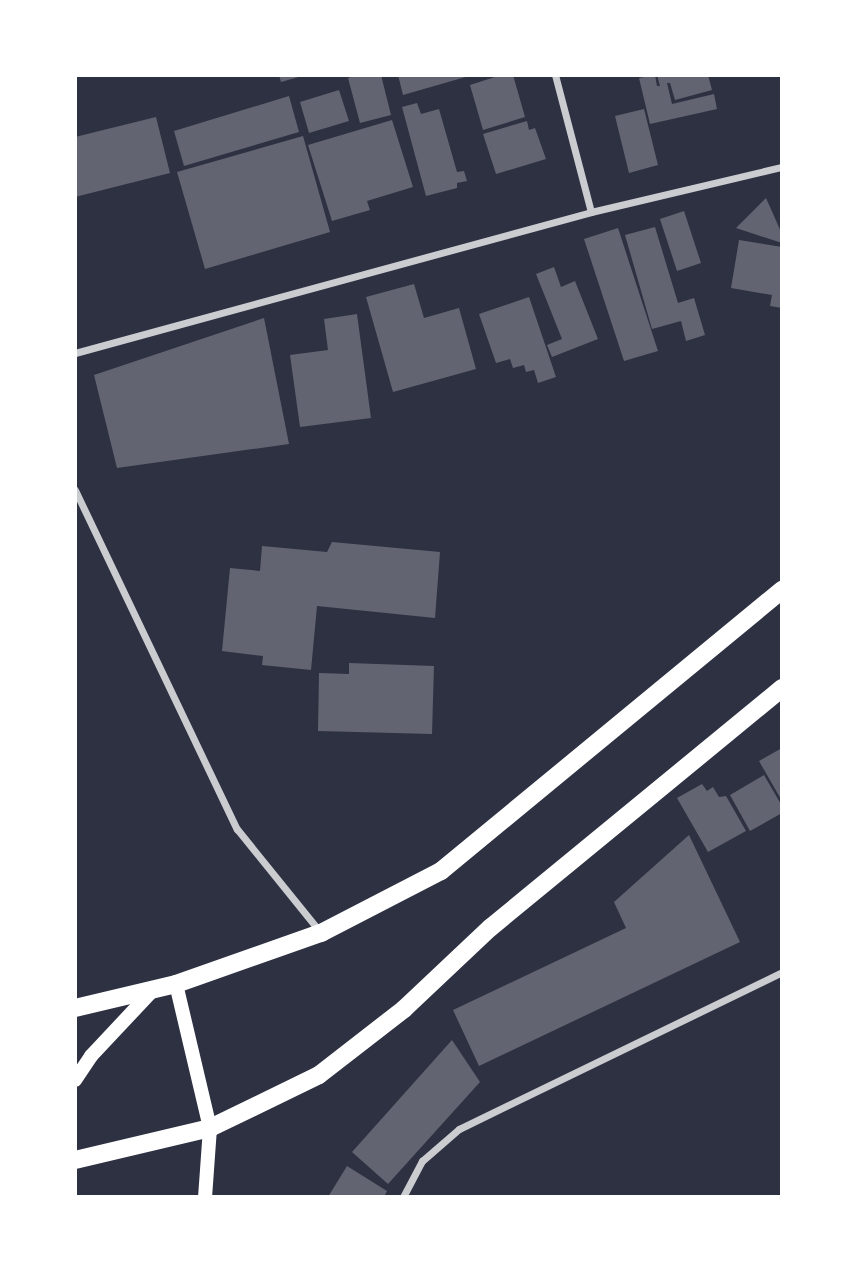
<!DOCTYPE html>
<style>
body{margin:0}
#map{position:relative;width:857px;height:1272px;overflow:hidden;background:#2d3142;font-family:Inter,sans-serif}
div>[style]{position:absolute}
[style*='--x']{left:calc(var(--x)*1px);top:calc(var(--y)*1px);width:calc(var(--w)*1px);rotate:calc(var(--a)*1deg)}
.building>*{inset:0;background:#626471}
.minor>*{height:7px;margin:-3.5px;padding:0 3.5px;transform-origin:3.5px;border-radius:3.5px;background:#caccd0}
.secondary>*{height:14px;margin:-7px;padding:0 7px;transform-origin:7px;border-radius:7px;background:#fff}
.primary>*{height:18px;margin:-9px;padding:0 9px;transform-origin:9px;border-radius:9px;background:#fff}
span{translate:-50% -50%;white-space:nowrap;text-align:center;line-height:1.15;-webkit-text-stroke:7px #fff;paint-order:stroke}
.frame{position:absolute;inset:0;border:77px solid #fff;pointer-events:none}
</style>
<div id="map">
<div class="building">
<i style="clip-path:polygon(279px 75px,302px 75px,302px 76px,281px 82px)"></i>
<i style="clip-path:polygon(357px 75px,381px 75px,391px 115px,360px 123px,348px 78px)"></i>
<i style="clip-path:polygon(398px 75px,469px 75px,469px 76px,403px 95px)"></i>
<i style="clip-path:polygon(501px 75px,513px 75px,525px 117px,483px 130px,470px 85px)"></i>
<i style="clip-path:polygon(655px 75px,657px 86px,660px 86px,657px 75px,708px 75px,712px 90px,675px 100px,670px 83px,667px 83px,672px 104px,714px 94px,717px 109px,650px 124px,639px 78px)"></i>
<i style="clip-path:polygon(339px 90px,349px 121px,309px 133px,300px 102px)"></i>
<i style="clip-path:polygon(289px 96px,299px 132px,184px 166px,174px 131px)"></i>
<i style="clip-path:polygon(417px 103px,421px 114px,439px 109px,457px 172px,464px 171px,467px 181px,457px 183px,457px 188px,426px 196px,402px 107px)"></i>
<i style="clip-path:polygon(644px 109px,658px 165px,629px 173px,615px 116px)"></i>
<i style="clip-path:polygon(156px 117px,170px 173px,75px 197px,75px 137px)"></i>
<i style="clip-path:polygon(392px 120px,413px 187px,367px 201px,370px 210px,332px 221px,308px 145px)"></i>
<i style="clip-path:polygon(527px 121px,529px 130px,535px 128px,546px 159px,496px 174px,483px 134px)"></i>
<i style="clip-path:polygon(303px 136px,330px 232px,205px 269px,177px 172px)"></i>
<i style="clip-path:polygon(766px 198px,782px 234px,782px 243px,736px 228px)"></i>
<i style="clip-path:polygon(684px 211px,701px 263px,677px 271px,660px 219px)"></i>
<i style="clip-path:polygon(655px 227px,678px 303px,694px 298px,705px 335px,686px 341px,681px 321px,652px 329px,625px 235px)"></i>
<i style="clip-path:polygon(618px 228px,658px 351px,624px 361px,584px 239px)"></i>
<i style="clip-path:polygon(739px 240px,782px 247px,782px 308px,770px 306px,772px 295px,731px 288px)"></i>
<i style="clip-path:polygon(554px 267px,561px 287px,575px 281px,598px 339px,552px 357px,547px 345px,562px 339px,536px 274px)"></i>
<i style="clip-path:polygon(414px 284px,424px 318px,459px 308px,476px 369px,393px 392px,366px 297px)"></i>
<i style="clip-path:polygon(529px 297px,556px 377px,538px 383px,534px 370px,526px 372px,524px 365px,513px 368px,510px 359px,496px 363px,479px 314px)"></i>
<i style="clip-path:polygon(357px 314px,371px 418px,300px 427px,290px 355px,328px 350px,324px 319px)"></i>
<i style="clip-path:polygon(264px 318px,289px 444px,117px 468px,94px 375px)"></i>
<i style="clip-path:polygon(332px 542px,440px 552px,435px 618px,317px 606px,311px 670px,262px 665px,263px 656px,222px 651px,230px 568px,260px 571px,262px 546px,327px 552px)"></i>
<i style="clip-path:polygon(349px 663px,434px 666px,432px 734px,318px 731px,319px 673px,349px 674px)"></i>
<i style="clip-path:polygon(782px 748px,782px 801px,759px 761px)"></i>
<i style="clip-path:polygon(764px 775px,782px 806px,782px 813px,750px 831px,730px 795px)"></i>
<i style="clip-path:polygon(702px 784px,707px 791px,713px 787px,719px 797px,726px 796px,746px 831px,708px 852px,677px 798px)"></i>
<i style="clip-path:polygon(689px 835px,740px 942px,479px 1066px,453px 1010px,626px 928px,614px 902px)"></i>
<i style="clip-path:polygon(452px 1040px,480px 1082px,388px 1184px,352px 1152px)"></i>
<i style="clip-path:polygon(347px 1166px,387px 1191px,384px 1197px,328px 1197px)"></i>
</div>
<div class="minor">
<i style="--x:591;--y:212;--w:196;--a:-13.3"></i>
<i style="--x:75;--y:353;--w:535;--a:-15.28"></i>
<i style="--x:591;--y:212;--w:142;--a:-104.7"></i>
<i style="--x:75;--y:490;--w:376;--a:64.5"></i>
<i style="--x:237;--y:829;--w:134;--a:51.1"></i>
<i style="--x:403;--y:1197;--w:41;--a:-62.2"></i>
<i style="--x:422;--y:1161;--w:49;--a:-40.9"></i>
<i style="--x:459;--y:1129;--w:359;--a:-25.9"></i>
</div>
<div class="secondary">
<i style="--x:176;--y:984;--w:148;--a:76.7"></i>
<i style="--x:210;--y:1128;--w:69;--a:94.1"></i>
<i style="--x:75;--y:1080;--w:29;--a:-56"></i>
<i style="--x:91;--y:1056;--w:91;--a:-46.8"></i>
</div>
<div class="primary">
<i style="--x:75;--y:1008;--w:104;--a:-13.4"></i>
<i style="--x:176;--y:984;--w:154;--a:-19.4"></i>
<i style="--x:321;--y:933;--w:135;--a:-27.3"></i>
<i style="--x:441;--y:871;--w:442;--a:-39.5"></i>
<i style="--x:75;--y:1160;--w:139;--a:-13.3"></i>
<i style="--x:210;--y:1128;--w:121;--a:-25.9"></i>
<i style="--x:319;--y:1075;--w:108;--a:-37.8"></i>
<i style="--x:404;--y:1009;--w:118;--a:-43.3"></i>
<i style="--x:490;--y:928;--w:378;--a:-39.4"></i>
</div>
<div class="frame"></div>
</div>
